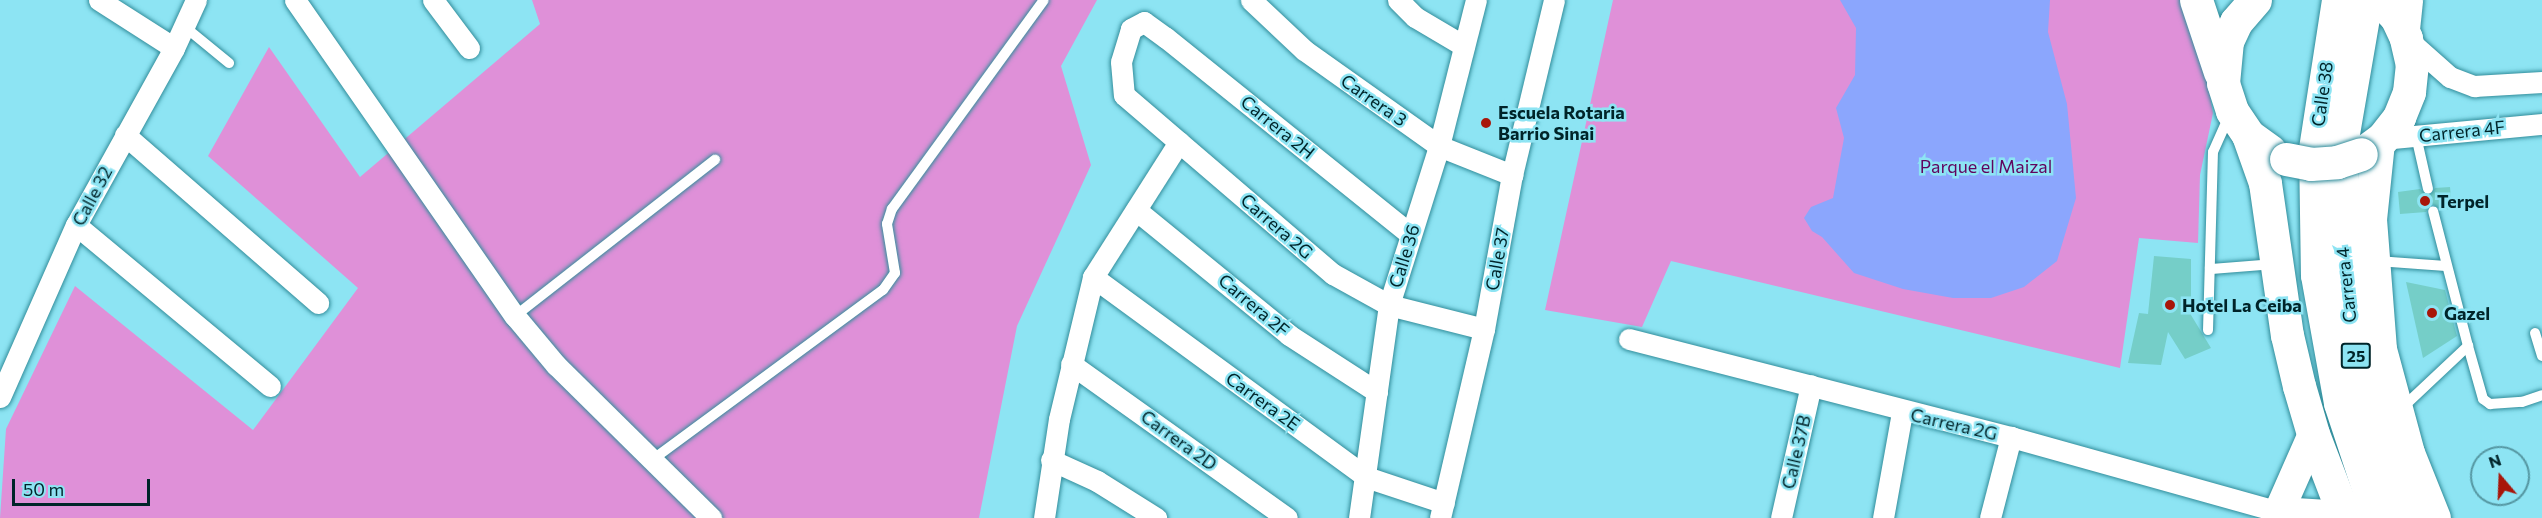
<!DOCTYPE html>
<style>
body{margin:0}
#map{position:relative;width:2542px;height:518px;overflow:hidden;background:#8de4f3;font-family:Commissioner,sans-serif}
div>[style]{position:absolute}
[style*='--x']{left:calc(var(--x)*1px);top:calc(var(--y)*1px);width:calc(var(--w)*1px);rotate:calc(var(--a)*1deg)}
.green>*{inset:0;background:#df90d8}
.water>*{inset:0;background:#8ba6fd}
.building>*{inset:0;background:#75cec8}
.roads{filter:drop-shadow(0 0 2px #328d9b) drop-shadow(0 0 2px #328d9b)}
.lane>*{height:10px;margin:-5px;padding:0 5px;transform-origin:5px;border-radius:5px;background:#fff}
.street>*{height:21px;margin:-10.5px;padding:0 10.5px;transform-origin:10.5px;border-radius:10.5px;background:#fff}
.secondary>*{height:30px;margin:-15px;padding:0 15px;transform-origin:15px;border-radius:15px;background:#fff}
.primary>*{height:33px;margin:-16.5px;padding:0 16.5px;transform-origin:16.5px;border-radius:16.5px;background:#fff}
.highway>*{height:33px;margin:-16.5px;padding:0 16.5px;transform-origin:16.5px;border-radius:16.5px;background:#fff}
.bridges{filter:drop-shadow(0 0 2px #328d9b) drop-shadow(0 0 2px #328d9b)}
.primary-bridge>*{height:33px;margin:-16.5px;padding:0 16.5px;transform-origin:16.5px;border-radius:16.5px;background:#fff}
.dots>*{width:16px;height:16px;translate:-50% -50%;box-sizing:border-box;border:3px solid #8de4f3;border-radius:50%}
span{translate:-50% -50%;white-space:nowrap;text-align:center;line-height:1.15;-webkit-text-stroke:5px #8de4f3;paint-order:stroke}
.shield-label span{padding:2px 4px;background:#8de4f3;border:2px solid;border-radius:4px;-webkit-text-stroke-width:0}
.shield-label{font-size:16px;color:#002429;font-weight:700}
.street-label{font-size:18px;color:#002429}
.poi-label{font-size:18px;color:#002429;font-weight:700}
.left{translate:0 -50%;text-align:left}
.park-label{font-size:18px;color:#61035e}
.north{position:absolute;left:2470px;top:446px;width:60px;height:60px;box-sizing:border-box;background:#8de4f3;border:2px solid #5597a2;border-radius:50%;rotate:341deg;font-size:16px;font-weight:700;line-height:24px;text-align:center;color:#002429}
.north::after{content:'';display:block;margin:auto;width:21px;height:27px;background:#a8160a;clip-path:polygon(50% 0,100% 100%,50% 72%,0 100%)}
.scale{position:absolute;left:12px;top:479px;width:138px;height:27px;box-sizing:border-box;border:3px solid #002429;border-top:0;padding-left:8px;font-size:18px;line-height:21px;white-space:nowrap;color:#002429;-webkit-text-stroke:4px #8de4f3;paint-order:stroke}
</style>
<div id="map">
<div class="green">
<i style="clip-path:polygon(532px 0,1097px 0,1061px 66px,1091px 165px,1017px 326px,979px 518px,0 518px,6px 429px,75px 286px,253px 430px,358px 288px,208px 156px,269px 47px,360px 177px,540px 24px)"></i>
<i style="clip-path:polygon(1613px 0,2180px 0,2203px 57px,2213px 113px,2200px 175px,2198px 243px,2139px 238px,2120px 368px,1671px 261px,1642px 327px,1545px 310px)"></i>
</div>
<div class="water">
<i style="clip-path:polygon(1840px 0,2050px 0,2048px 32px,2067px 104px,2076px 198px,2057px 261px,2024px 287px,1991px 298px,1953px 298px,1903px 289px,1854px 273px,1822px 237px,1812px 231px,1804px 218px,1811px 207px,1833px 198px,1844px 138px,1836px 108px,1855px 75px,1856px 28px)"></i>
</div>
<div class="building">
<i style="clip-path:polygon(2450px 187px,2452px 209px,2441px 210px,2432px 204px,2426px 212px,2400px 214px,2398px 192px,2420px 189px,2429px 196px,2435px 188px)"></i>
<i style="clip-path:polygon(2154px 256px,2191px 259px,2191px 315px,2211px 348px,2185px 359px,2168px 332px,2161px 365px,2128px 363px,2139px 313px,2148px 314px)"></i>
<i style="clip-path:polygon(2406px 282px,2445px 290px,2457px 336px,2423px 358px)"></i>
</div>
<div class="roads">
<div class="lane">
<i style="--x:185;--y:27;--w:57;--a:39.3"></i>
<i style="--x:2416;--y:136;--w:54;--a:77.2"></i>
<i style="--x:2377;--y:261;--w:69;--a:4.1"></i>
<i style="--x:2210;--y:269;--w:63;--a:-4.5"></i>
<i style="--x:515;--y:316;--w:254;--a:-38"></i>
<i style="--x:2208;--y:330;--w:178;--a:-88.4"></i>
<i style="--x:2213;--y:152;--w:39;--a:-66"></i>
<i style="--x:2535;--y:333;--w:24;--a:73"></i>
<i style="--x:2468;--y:346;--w:55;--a:74.2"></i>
<i style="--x:2483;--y:399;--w:9;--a:36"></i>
<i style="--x:2490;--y:404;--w:32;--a:-4"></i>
<i style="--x:2522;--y:402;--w:21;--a:-19"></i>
<i style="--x:2402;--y:408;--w:91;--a:-43.2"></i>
<i style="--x:2468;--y:346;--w:139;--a:-104.5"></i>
<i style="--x:652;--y:460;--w:287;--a:-36.4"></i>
<i style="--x:883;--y:290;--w:21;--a:-55"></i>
<i style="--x:895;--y:273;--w:50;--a:-99.3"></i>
<i style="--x:887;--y:224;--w:16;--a:-72"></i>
<i style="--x:892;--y:209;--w:258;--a:-54"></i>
</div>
<div class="street">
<i style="--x:99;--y:0;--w:89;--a:32.6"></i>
<i style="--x:295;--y:0;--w:385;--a:55.2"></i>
<i style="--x:515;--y:316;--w:64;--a:50.1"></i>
<i style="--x:556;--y:365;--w:218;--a:44.6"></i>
<i style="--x:433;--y:0;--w:60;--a:53.1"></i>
<i style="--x:1251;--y:0;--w:73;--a:43.3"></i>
<i style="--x:1304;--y:50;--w:166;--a:35.4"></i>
<i style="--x:1439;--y:146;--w:79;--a:21.7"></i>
<i style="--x:1398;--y:0;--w:24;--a:45"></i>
<i style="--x:1415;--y:17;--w:57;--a:30.6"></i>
<i style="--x:2408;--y:40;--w:56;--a:41.4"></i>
<i style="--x:2450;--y:77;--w:26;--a:21"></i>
<i style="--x:2474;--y:86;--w:68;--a:-3.4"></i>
<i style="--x:125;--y:135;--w:256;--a:41"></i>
<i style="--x:2382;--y:139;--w:161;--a:-5.4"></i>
<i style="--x:1136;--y:210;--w:198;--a:39.2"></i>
<i style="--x:1289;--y:335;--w:105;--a:32.9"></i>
<i style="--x:76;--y:225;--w:252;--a:39.7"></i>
<i style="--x:1410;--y:234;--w:313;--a:-141.2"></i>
<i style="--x:1166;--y:38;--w:27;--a:-144"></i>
<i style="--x:1144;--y:22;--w:15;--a:152"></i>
<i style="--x:1131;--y:29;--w:34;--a:107"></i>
<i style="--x:1121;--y:62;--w:33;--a:85"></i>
<i style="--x:1124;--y:95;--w:275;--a:40.6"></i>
<i style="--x:1333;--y:274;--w:64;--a:29"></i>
<i style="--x:1389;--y:305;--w:98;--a:14.2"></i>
<i style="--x:1093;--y:277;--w:338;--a:36.2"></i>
<i style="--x:1366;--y:477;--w:82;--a:18.4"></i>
<i style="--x:1629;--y:339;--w:394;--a:14.4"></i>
<i style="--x:2011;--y:437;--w:278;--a:15.6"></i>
<i style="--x:1071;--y:364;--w:265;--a:35.5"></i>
<i style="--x:0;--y:397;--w:188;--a:-66.2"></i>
<i style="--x:76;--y:225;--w:202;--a:-61"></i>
<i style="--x:174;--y:48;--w:53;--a:-65.4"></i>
<i style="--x:1051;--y:460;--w:51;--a:24.5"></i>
<i style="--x:1097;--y:481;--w:70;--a:32.1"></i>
<i style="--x:1044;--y:518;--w:100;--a:-81.4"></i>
<i style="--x:1059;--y:419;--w:146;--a:-76.5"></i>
<i style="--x:1093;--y:277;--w:160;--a:-57.5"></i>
<i style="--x:1359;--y:518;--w:215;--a:-82"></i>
<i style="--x:1389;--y:305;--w:167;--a:-72.5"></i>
<i style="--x:1439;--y:146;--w:151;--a:-75.8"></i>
<i style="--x:1440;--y:518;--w:194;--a:-76.9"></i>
<i style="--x:1484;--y:329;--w:157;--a:-79.7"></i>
<i style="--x:1512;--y:175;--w:180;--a:-76.5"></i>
<i style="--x:1781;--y:518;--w:136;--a:-77.3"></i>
<i style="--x:1883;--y:518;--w:108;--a:-79.8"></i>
<i style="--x:1990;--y:518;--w:84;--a:-75.5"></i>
</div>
<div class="secondary">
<i style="--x:2279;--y:512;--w:65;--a:3.5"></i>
<i style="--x:2276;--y:518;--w:92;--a:-66.2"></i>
</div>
<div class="primary">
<i style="--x:2196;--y:0;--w:76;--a:71.6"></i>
<i style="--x:2255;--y:0;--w:29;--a:131"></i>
<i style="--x:2236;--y:22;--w:21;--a:115"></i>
<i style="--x:2227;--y:41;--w:42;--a:95.4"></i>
<i style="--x:2223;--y:83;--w:29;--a:72"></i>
<i style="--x:2232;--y:111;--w:29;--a:56"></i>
<i style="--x:2248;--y:135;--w:27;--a:36"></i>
<i style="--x:2361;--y:154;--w:26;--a:-36"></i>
<i style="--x:2382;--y:139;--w:28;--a:-52"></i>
<i style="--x:2399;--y:117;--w:27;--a:-68"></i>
<i style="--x:2409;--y:92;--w:27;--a:-84"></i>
<i style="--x:2412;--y:65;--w:28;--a:-103"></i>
<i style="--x:2406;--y:38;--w:23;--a:-115"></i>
<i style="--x:2396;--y:17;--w:23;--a:-133"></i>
</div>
<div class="highway">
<i style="--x:2338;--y:0;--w:151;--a:98.8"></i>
<i style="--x:2315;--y:149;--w:126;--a:89.1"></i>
<i style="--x:2317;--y:275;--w:130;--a:79.8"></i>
<i style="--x:2340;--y:403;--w:121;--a:71.7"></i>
<i style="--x:2366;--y:0;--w:146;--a:99.8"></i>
<i style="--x:2341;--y:144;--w:122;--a:88.6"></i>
<i style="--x:2344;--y:266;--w:51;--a:85.5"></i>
<i style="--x:2348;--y:317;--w:90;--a:77.2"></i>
<i style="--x:2368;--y:405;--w:120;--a:70.5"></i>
<i style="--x:2403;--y:29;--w:29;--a:-84"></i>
<i style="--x:2248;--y:135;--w:51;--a:70.5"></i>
<i style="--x:2265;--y:183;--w:154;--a:81.8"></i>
<i style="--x:2287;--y:335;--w:52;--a:76.8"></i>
<i style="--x:2299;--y:386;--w:50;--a:73.7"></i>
<i style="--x:2313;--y:434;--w:90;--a:69.1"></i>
<i style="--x:2378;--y:142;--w:77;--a:95.9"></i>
<i style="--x:2370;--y:219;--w:130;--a:85.6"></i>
<i style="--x:2380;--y:349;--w:108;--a:74.9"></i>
<i style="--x:2408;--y:453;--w:70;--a:68.2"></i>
</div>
</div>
<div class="bridges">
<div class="primary-bridge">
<i style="--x:2286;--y:159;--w:25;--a:11"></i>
<i style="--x:2311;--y:164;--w:26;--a:-4"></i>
<i style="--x:2337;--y:162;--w:25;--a:-18"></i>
</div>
</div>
<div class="dots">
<i style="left:1486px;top:123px;background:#a8160a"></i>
<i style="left:2425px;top:201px;background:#a8160a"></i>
<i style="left:2170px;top:305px;background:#a8160a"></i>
<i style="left:2432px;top:313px;background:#a8160a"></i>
</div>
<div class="shield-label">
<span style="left:2356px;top:356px">25</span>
</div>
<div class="street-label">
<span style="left:2322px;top:94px;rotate:-82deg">Calle 38</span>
<span style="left:1374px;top:100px;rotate:35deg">Carrera 3</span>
<span style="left:1278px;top:127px;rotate:39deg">Carrera 2H</span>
<span style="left:2462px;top:131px;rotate:-6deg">Carrera 4F</span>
<span style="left:92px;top:196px;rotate:-62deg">Calle 32</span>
<span style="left:1277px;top:226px;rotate:41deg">Carrera 2G</span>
<span style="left:1404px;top:256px;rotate:-73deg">Calle 36</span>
<span style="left:1497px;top:259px;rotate:-80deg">Calle 37</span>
<span style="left:2346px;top:285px;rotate:-96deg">Carrera 4</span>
<span style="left:1254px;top:305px;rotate:40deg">Carrera 2F</span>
<span style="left:1263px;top:401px;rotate:36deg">Carrera 2E</span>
<span style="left:1954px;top:424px;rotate:13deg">Carrera 2G</span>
<span style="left:1179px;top:440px;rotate:36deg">Carrera 2D</span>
<span style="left:1796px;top:452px;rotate:-77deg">Calle 37B</span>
</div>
<div class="poi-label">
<span class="left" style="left:1498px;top:123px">Escuela Rotaria<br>Barrio Sinai</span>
<span class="left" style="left:2437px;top:201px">Terpel</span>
<span class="left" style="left:2182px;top:305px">Hotel La Ceiba</span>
<span class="left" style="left:2444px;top:313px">Gazel</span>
</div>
<div class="park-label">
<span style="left:1986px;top:166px">Parque el Maizal</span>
</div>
<div class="north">N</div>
<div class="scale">50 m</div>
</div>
